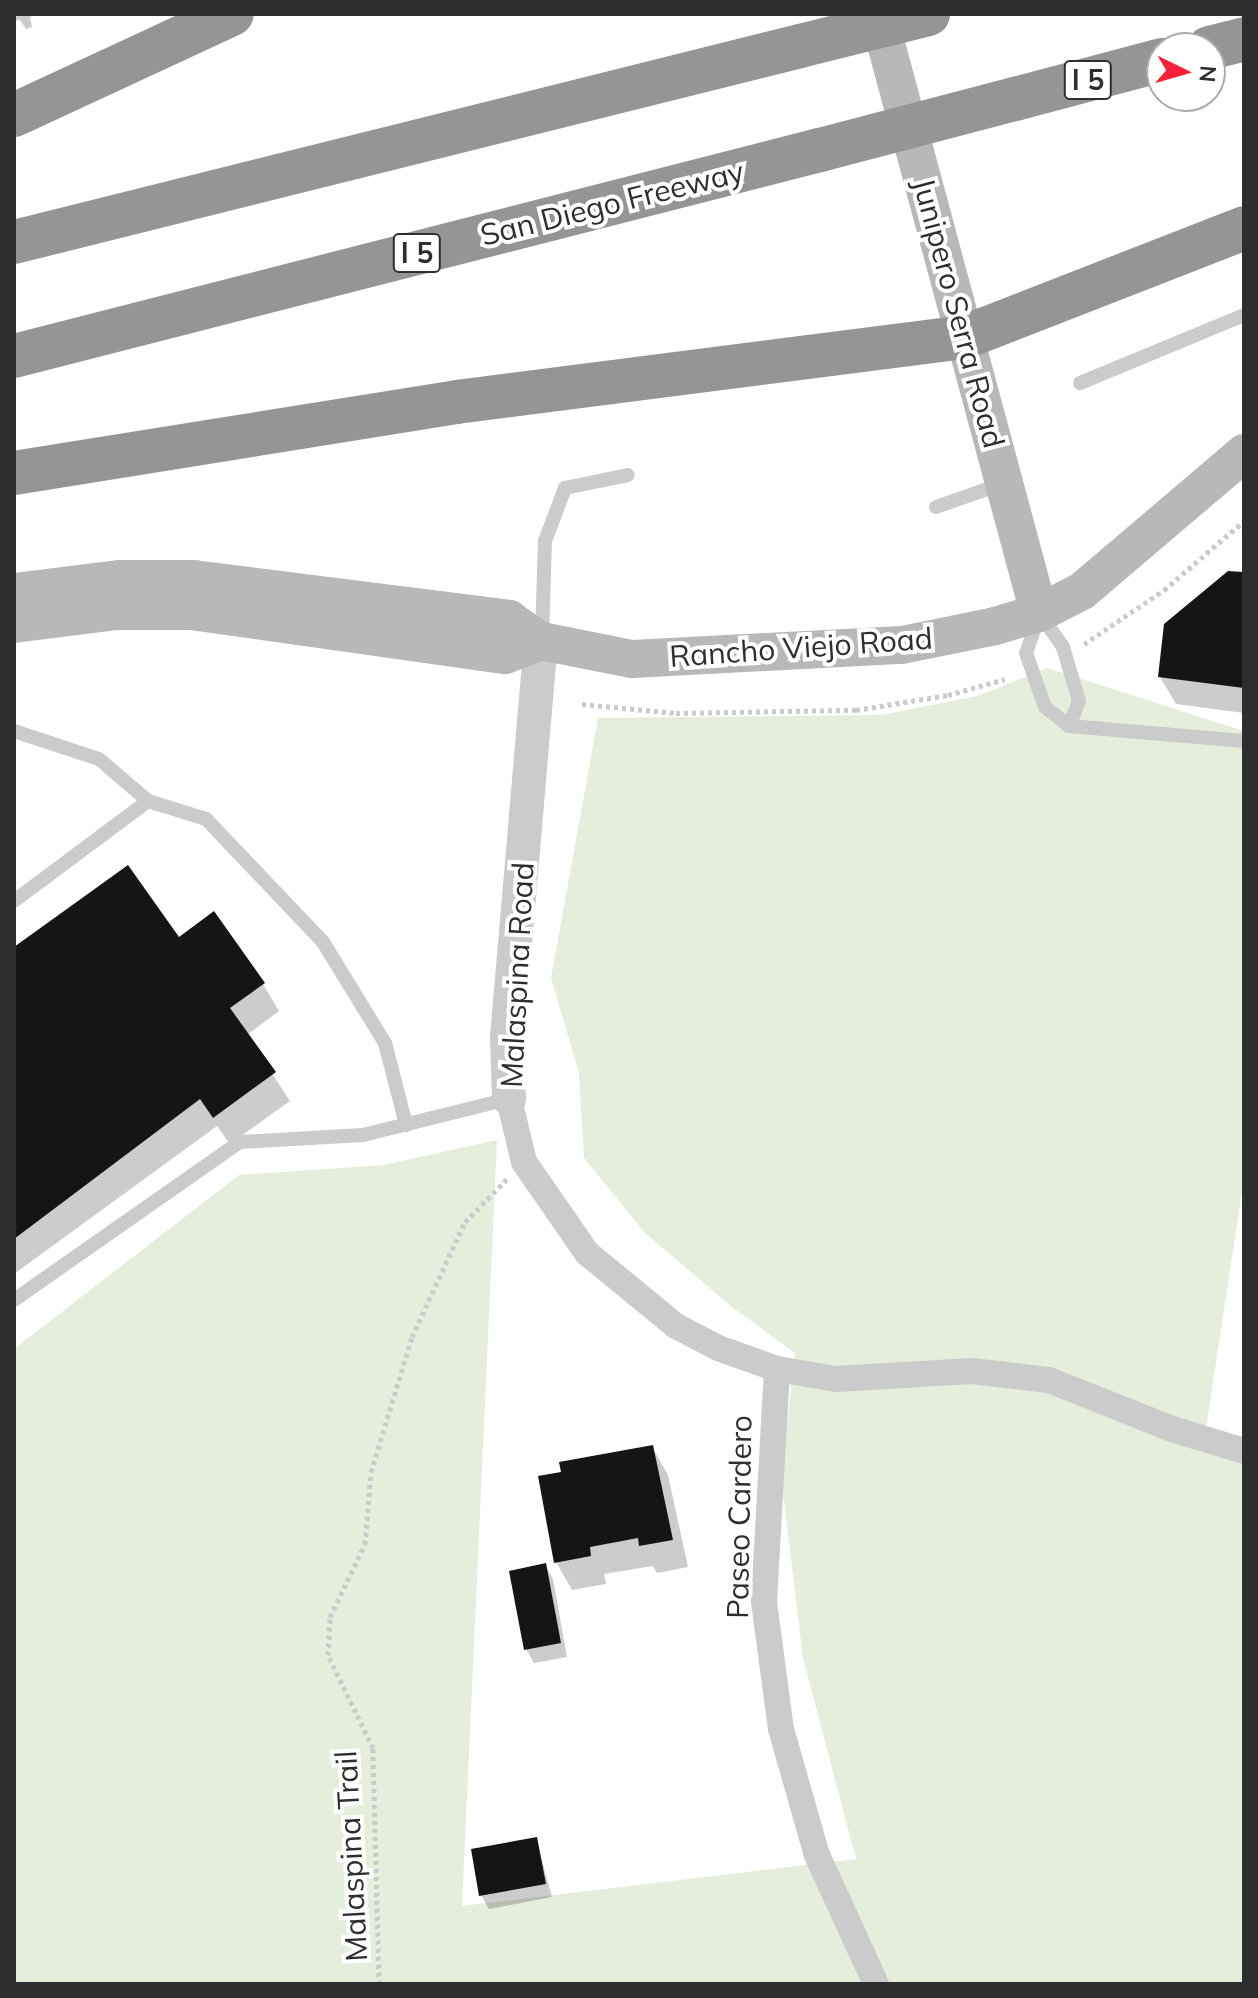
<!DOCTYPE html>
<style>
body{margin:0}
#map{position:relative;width:1258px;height:1998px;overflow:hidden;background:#fff;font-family:Mulish,sans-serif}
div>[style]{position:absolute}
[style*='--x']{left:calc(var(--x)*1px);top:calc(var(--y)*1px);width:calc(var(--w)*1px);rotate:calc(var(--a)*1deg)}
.green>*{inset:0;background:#e5eddb}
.shadow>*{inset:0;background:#0003}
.building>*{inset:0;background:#151515}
.path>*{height:5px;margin-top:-2.5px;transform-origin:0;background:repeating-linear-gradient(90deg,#cbcbcb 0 4px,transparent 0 8px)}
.service>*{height:14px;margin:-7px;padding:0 7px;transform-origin:7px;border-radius:7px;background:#cbcbcb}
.minor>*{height:26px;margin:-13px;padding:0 13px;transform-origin:13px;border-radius:13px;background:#cbcbcb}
.tertiary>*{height:34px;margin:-17px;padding:0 17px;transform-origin:17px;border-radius:17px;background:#cbcbcb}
.secondary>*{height:38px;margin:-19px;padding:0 19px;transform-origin:19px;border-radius:19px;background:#b8b8b8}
.motorway>*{height:44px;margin:-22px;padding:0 22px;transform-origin:22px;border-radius:22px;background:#959595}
.motorway-bridge>*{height:44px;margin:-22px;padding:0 22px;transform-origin:22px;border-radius:22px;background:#959595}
span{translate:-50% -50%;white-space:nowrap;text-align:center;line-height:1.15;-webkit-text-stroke:8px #fff;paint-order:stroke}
.shield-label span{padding:2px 6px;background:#fff;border:2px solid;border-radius:6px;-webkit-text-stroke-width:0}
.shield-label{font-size:28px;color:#2e2e2e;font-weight:700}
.street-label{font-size:30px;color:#2e2e2e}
.frame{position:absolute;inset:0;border:16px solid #2e2e2e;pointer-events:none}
.north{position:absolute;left:1146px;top:32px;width:80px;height:80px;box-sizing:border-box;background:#fff;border:2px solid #ababab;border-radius:50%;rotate:95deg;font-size:22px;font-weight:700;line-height:32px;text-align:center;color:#2e2e2e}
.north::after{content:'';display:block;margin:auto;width:28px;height:36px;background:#f3223a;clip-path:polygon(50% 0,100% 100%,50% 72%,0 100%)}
</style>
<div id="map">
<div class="green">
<i style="clip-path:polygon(1047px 668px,1244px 731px,1244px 1178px,1206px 1429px,1244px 1462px,1244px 1984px,14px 1984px,14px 1349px,239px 1175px,384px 1165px,497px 1140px,462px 1906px,856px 1859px,803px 1658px,781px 1477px,795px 1353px,732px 1307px,645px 1233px,584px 1158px,579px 1073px,551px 978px,598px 718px,881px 715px,978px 696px)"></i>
</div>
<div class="shadow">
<i style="clip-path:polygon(14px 14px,40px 14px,30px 17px,32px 27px,26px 29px,20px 20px,14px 21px)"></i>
<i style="clip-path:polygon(1244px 574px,1244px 713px,1176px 704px,1160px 677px)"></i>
<i style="clip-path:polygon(179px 939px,263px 984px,279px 1011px,247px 1035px,290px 1101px,230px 1144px,217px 1126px,14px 1274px,14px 949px)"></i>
<i style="clip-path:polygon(652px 1447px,668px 1475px,688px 1567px,657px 1573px,653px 1566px,604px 1574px,606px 1584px,572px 1590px,556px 1562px,563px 1474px)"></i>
<i style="clip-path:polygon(545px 1565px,553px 1579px,567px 1657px,534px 1663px,526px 1649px)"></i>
<i style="clip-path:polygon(536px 1839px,552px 1897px,489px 1909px,481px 1895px)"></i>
</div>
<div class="building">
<i style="clip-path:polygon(1228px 571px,1244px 572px,1244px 688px,1158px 677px,1164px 624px)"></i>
<i style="clip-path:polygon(128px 865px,179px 937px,214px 911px,265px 983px,230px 1008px,276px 1072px,213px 1118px,200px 1099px,14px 1239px,14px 947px)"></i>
<i style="clip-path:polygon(653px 1445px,673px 1540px,639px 1546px,638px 1538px,590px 1547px,591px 1556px,554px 1563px,538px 1476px,561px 1472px,559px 1462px)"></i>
<i style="clip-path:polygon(546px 1563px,561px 1643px,524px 1650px,509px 1571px)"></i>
<i style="clip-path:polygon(537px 1837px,546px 1884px,479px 1896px,471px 1849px)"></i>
</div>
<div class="path">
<i style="--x:1084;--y:644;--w:97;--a:-34"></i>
<i style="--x:1164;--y:590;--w:106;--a:-40.8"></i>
<i style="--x:582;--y:704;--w:94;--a:5.5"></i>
<i style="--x:676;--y:713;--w:180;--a:-1"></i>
<i style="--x:856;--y:710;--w:93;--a:-9.3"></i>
<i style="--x:948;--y:695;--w:59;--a:-15.7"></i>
<i style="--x:379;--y:1984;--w:236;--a:-91.5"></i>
<i style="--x:373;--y:1748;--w:103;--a:-115.8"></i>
<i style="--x:328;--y:1655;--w:38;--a:-87"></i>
<i style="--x:330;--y:1617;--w:81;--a:-64.4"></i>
<i style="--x:365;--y:1544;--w:72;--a:-85.2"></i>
<i style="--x:371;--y:1472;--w:141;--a:-73.1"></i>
<i style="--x:412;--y:1337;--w:127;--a:-65.3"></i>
<i style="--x:465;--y:1222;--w:60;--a:-45.7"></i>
</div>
<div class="service">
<i style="--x:1080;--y:383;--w:178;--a:-22.5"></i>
<i style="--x:936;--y:507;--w:72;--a:-19.4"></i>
<i style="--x:1040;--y:614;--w:40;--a:55.1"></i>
<i style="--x:1063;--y:647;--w:56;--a:73.5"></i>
<i style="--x:1079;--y:701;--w:27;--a:112"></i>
<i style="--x:1038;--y:617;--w:38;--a:108"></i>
<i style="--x:1026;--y:653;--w:57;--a:70.6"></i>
<i style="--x:1045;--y:707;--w:31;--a:38"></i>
<i style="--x:1069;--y:726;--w:176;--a:4.9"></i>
<i style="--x:542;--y:636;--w:95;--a:-88.2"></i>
<i style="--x:545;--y:541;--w:57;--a:-69.3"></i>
<i style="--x:565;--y:488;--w:64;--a:-11.7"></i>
<i style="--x:14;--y:731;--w:89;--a:18.2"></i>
<i style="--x:99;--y:759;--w:65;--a:40.6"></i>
<i style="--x:14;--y:901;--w:167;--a:-36.7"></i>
<i style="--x:148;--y:801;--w:61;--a:17.2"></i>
<i style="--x:206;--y:819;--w:170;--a:46.4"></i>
<i style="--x:323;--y:942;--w:119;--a:58.5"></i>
<i style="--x:385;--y:1043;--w:85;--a:75.6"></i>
<i style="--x:14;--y:1300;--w:276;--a:-35"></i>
<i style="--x:240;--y:1142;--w:123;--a:-3.3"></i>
<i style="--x:363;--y:1135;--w:150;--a:-13.9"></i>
</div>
<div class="minor">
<i style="--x:509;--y:1099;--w:65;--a:76.6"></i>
<i style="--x:524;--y:1162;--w:111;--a:55.3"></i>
<i style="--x:587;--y:1253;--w:115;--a:39.4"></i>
<i style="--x:676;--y:1326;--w:47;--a:27.6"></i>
<i style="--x:718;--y:1348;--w:63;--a:19.6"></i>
<i style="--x:777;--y:1369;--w:60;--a:9.6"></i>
<i style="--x:836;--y:1379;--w:136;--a:-3.4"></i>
<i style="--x:972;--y:1371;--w:78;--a:6.7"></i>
<i style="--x:1049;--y:1380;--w:132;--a:21.7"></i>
<i style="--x:1172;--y:1429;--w:75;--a:17"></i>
<i style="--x:777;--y:1369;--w:233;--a:93.2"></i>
<i style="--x:764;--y:1602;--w:128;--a:82.4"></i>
<i style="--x:781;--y:1729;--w:131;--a:74.1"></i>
<i style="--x:817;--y:1855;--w:142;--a:65.4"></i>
</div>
<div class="tertiary">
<i style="--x:509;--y:1099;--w:62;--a:-91.8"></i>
<i style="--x:507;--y:1037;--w:397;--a:-85.1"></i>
</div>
<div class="secondary">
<i style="--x:878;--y:14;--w:620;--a:74.96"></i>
<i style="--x:14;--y:592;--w:107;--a:-7"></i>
<i style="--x:120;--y:579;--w:74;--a:0"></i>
<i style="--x:194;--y:579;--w:318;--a:7.2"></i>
<i style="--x:509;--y:619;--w:39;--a:35"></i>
<i style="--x:541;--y:641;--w:93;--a:11.2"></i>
<i style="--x:632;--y:659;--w:270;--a:-3"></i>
<i style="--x:902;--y:645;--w:95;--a:-11.5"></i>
<i style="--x:995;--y:626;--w:46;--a:-16.5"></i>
<i style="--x:1039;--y:613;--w:48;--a:-27.1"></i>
<i style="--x:1082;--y:591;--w:213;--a:-40.4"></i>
<i style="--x:14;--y:624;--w:104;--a:-7.2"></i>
<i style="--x:117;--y:611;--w:74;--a:0"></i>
<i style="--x:191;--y:611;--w:317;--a:8"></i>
<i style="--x:505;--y:655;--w:39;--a:-21"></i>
</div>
<div class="motorway">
<i style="--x:1209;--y:48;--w:36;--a:-14"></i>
<i style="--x:1015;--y:99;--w:152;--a:-14.9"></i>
<i style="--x:14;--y:115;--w:240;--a:-24.9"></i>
<i style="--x:14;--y:242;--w:810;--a:-14"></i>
<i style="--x:14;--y:356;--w:832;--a:-14.34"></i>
<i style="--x:14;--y:473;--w:448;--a:-9.1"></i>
<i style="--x:456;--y:402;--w:513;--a:-7.28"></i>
<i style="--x:965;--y:337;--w:300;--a:-21.3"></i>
</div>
<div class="motorway-bridge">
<i style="--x:800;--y:46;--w:132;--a:-14"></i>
<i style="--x:820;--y:150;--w:202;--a:-14.7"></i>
</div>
<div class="shield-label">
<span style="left:1088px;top:80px">I 5</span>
<span style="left:417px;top:253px">I 5</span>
</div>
<div class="street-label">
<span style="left:612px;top:203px;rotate:-14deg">San Diego Freeway</span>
<span style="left:959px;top:313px;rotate:75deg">Junipero Serra Road</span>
<span style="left:801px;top:647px;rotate:-4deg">Rancho Viejo Road</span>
<span style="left:517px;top:975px;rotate:-87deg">Malaspina Road</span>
<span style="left:739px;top:1517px;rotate:-89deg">Paseo Cardero</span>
<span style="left:351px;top:1856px;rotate:-93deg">Malaspina Trail</span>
</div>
<div class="frame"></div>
<div class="north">N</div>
</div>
